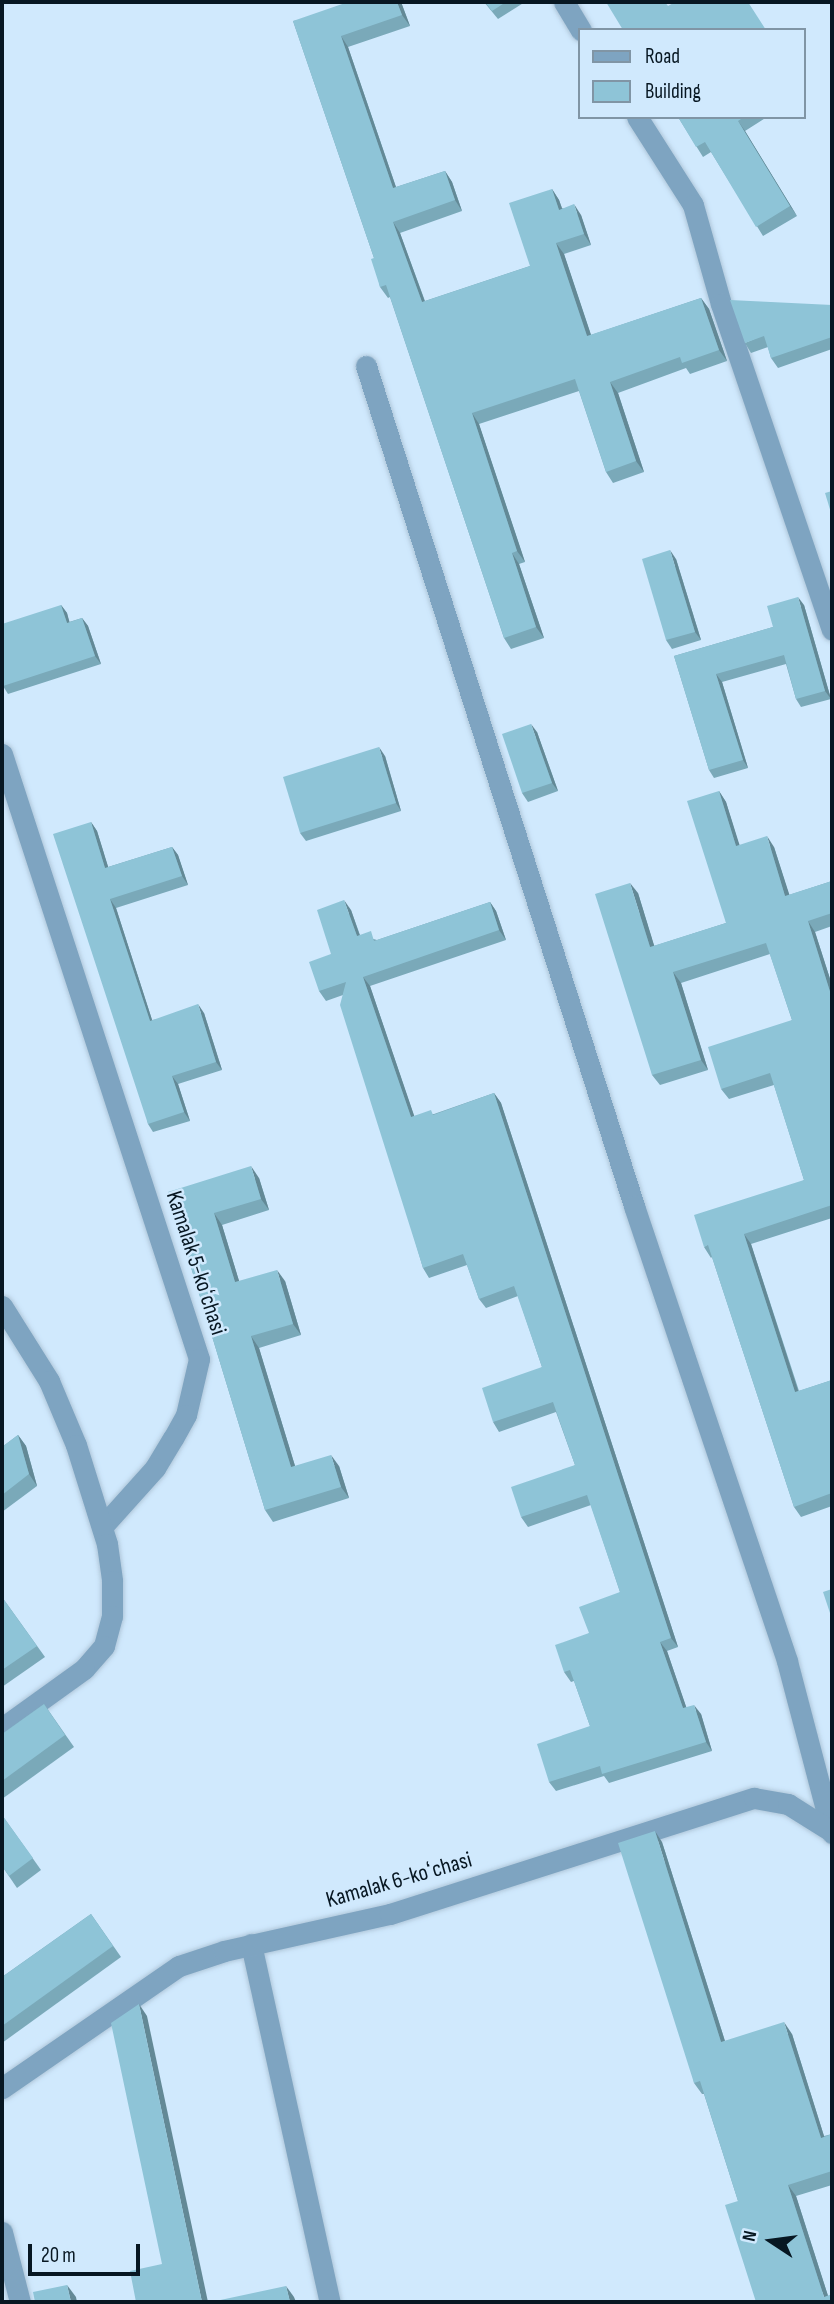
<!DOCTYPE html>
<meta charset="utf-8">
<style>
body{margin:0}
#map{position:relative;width:834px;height:2304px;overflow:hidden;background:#d0e9fd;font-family:"Sofia Sans Condensed",sans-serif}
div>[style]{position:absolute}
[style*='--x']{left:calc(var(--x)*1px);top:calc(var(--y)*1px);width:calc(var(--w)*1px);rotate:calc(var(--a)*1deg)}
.roads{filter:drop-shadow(0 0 2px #b0c7da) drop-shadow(0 0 2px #b0c7da)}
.minor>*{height:21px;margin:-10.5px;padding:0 10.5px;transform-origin:10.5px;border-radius:10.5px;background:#7ea4c1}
.wall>*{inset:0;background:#7aa9b9}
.shaded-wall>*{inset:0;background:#638996}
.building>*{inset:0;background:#8ec4d7}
span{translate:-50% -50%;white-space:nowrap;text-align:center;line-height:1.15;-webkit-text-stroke:5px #d0e9fd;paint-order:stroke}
.street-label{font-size:23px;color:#071722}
.frame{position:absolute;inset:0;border:4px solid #071722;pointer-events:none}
.legend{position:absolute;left:578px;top:28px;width:228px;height:91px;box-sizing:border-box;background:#d0e9fd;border:2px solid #8095a5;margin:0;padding:9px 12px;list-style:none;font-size:21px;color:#071722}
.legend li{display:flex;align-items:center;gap:14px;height:35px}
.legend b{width:35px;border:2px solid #8095a5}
.north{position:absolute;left:736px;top:2206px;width:70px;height:70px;-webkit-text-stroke:5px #d0e9fd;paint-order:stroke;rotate:283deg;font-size:19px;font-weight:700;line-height:28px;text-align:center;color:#071722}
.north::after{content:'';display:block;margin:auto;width:24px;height:32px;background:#071722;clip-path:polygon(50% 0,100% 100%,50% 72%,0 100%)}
.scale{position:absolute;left:28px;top:2244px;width:112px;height:32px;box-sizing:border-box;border:4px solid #071722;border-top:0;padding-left:9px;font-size:21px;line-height:24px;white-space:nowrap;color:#071722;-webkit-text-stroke:5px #d0e9fd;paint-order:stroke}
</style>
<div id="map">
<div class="roads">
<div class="minor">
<i style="--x:564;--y:2;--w:33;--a:59"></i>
<i style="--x:637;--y:117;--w:104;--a:57.5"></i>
<i style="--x:693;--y:205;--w:103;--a:74.2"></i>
<i style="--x:721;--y:304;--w:344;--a:71.2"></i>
<i style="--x:366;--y:366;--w:882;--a:72.3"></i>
<i style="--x:634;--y:1206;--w:480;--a:71.4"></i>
<i style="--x:787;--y:1661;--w:178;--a:75.3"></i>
<i style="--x:2;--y:754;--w:636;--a:71.96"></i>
<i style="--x:199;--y:1359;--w:57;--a:103.1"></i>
<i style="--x:186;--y:1415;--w:26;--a:119"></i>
<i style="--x:173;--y:1438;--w:35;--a:121"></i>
<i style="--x:155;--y:1468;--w:79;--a:131.9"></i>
<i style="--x:2;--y:1306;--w:89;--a:57.9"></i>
<i style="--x:49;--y:1381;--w:69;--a:67.1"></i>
<i style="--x:76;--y:1445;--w:104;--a:72.6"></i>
<i style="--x:107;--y:1544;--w:37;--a:82"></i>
<i style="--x:112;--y:1581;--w:35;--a:90"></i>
<i style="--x:112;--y:1616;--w:31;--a:105"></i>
<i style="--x:104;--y:1646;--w:30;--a:131"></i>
<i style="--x:84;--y:1669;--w:101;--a:144.3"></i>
<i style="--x:251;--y:1944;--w:367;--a:77.6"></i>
<i style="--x:2;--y:2088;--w:215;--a:-34.6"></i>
<i style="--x:179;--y:1966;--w:47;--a:-18.4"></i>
<i style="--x:224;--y:1951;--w:170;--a:-12.6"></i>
<i style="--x:390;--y:1914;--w:382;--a:-17.7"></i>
<i style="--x:754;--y:1798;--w:35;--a:10"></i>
<i style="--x:788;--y:1804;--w:51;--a:32.1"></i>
<i style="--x:2;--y:2232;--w:72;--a:75.6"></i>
</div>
</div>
<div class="wall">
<i style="clip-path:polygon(401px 2px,410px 26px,348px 47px,396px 187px,445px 171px,452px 182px,462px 211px,400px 233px,425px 301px,530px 266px,552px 189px,559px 200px,562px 208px,581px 215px,591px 245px,564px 254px,591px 335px,701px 298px,709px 309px,727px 361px,690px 374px,686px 368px,618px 393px,644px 472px,613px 483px,606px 472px,579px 391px,479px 424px,525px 562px,519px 564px,544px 638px,511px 649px,504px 638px,390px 297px,388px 298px,380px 287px,374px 258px,293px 21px)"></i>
<i style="clip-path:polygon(484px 2px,525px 2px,498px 19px)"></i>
<i style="clip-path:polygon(678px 117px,767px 117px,745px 131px,797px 216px,763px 236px,711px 152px,703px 157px)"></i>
<i style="clip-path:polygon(832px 305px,832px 349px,778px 368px,771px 358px,768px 347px,751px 353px,745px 343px)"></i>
<i style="clip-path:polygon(676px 559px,701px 640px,672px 649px,666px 640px)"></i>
<i style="clip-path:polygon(61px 605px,67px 613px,69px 622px,82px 618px,88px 626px,101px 664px,8px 694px,3px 686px)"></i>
<i style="clip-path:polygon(804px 605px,831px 699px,801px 707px,796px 699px,786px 664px,722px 682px,748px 768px,714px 778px,709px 770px,674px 656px,773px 627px)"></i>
<i style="clip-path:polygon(537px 732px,558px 791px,528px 802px,522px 793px)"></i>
<i style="clip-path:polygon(385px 756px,401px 811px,306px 841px,300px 833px)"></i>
<i style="clip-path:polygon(719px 791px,726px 802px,739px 845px,774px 847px,789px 895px,832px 881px,832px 926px,815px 932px,832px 985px,832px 1218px,751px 1244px,799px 1391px,832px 1380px,832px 1506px,801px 1517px,794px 1507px,712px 1257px,711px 1258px,704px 1247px,804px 1180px,774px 1085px,729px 1099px,721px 1089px,792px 1020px,770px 954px,681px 983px,708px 1070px,660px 1085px,652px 1075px,638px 893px,654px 946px,726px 923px)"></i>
<i style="clip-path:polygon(91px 822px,97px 831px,108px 867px,172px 847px,178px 855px,188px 885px,116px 908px,152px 1020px,204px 1013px,222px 1070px,178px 1084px,190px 1121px,153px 1132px,148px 1124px)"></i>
<i style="clip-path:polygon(490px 902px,496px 911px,506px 940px,370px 986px,414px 1116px,434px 1114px,494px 1093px,501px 1103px,678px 1647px,667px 1651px,686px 1707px,701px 1714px,712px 1751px,609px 1783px,604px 1776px,556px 1791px,549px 1782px,590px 1726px,574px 1681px,571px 1682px,564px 1672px,589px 1633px,620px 1592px,591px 1505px,528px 1527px,521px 1517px,575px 1465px,556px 1412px,499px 1432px,493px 1422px,542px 1367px,518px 1296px,486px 1308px,479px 1299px,467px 1265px,429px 1278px,423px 1268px,343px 995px,326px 1001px,319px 991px,331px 954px,351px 910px,360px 935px,377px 940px)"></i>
<i style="clip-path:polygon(259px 1178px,269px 1210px,222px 1225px,239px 1281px,285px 1281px,301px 1335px,259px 1348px,295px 1466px,339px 1466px,349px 1498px,273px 1522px,265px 1510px,168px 1192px)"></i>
<i style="clip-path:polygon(18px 1435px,26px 1446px,37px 1486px,2px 1512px,2px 1447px)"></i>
<i style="clip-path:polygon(2px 1597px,45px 1657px,2px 1687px)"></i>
<i style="clip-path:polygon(44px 1704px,74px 1747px,2px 1799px,2px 1734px)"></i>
<i style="clip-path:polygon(2px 1815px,41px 1870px,17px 1888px,2px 1866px)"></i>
<i style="clip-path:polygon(662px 1842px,725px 2041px,792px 2034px,824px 2136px,832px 2134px,832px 2185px,796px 2196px,828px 2296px,832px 2302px,738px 2201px,704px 2094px,702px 2094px,694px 2083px)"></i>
<i style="clip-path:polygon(91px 1914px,121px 1957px,2px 2043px,2px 1977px)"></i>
</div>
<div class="shaded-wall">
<i style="clip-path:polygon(397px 2px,401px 2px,410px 26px,402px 15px)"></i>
<i style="clip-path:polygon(341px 36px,348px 47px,400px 199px,393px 188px)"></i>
<i style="clip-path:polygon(738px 121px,745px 131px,797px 216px,790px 206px)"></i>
<i style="clip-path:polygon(445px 171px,452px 182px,462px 211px,455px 200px)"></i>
<i style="clip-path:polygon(552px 189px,559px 200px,566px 220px,559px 210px)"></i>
<i style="clip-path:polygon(574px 204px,581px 215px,591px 245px,584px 234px)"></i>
<i style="clip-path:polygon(393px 222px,400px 233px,429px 313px,422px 302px)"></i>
<i style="clip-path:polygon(556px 243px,564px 254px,595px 347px,587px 336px)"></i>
<i style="clip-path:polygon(701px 298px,709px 309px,727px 361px,719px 350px)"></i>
<i style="clip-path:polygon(610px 382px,618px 393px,644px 472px,636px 461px)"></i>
<i style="clip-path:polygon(472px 413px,479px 424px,525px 562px,517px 551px)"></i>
<i style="clip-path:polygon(670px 550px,676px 559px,701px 640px,695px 632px)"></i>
<i style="clip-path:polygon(512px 553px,519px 564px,544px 638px,536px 627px)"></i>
<i style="clip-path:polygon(798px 597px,804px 605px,831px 699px,825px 691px)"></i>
<i style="clip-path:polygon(61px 605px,67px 613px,72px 631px,67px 623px)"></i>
<i style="clip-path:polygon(82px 618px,88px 626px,101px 664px,95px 656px)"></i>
<i style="clip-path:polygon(716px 674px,722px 682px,748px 768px,743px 760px)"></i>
<i style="clip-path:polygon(531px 724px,537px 732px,558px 791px,552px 783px)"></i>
<i style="clip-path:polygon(379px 747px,385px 756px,401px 811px,396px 803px)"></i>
<i style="clip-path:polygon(719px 791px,726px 802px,743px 856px,736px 846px)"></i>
<i style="clip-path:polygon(91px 822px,97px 831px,111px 876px,105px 868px)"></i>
<i style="clip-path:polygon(767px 836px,774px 847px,793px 906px,785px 896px)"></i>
<i style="clip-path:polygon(172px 847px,178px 855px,188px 885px,182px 876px)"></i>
<i style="clip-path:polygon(630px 883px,638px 893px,658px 958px,650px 947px)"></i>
<i style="clip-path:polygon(110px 899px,116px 908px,155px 1029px,150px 1021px)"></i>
<i style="clip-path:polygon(344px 900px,351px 910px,363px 945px,357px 936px)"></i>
<i style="clip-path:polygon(490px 902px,496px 911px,506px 940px,499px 930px)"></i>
<i style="clip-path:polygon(808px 921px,815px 932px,832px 985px,832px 998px)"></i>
<i style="clip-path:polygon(673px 972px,681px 983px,708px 1070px,701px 1060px)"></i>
<i style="clip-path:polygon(363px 977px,370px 986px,418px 1127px,411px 1117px)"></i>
<i style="clip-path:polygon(198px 1004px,204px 1013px,222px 1070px,216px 1062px)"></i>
<i style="clip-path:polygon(172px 1076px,178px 1084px,190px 1121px,184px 1112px)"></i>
<i style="clip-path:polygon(494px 1093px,501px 1103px,678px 1647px,671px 1638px)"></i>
<i style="clip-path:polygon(251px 1166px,259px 1178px,269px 1210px,261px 1199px)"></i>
<i style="clip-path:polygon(214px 1213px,222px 1225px,243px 1294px,235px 1282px)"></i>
<i style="clip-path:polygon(744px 1234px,751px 1244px,802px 1403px,795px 1392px)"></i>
<i style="clip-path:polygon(277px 1270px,285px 1281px,301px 1335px,293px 1324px)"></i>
<i style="clip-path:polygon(251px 1336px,259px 1348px,299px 1479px,291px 1467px)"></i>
<i style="clip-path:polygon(18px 1435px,26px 1446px,37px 1486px,29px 1474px)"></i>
<i style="clip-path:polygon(331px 1455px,339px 1466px,349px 1498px,341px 1487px)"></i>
<i style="clip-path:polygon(660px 1642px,667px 1651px,690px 1718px,683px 1708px)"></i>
<i style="clip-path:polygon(694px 1705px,701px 1714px,712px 1751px,706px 1742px)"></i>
<i style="clip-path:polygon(655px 1831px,662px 1842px,729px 2054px,721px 2042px)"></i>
<i style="clip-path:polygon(139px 2004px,147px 2016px,208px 2302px,202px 2302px)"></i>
<i style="clip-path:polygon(784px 2022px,792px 2034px,828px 2149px,821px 2138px)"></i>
<i style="clip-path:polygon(788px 2185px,796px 2196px,830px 2302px,824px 2297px)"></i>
<i style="clip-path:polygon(67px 2285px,76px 2297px,77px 2302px,71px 2302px)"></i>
<i style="clip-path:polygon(286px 2286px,294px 2297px,296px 2302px,290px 2302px)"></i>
</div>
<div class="building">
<i style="clip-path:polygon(348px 2px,397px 2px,402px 15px,341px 36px,393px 188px,445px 171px,455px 200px,393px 222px,422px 302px,530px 266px,509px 203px,552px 189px,559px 210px,574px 204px,584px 234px,556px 243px,587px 336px,701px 298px,719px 350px,682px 363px,680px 357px,610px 382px,636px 461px,606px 472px,575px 379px,472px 413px,517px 551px,512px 553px,536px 627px,504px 638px,386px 285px,380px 287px,371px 259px,374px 258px,293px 21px)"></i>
<i style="clip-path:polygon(485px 2px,506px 2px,492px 11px)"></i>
<i style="clip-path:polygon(606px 2px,665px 2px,668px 6px,675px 2px,748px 2px,766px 30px,623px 30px)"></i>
<i style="clip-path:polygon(678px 117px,744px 117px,738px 121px,790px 206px,756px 227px,705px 142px,696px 147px)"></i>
<i style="clip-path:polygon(730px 300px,832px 305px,832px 337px,771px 358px,764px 336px,745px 343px)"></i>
<i style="clip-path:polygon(832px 491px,832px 516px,825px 493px)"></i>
<i style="clip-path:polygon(670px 550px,695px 632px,666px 640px,642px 559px)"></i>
<i style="clip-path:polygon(798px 597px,825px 691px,796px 699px,784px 655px,716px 674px,743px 760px,709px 770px,674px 656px,773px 627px,767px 606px)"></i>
<i style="clip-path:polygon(61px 605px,67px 623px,82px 618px,95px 656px,3px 686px,2px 682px,2px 624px)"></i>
<i style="clip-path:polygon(531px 724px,552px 783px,522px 793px,502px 734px)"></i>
<i style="clip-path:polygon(379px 747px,396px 803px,300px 833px,283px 777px)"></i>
<i style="clip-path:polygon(719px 791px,736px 846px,767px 836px,785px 896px,832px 881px,832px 913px,808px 921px,832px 998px,832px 1205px,744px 1234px,795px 1392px,832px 1380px,832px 1493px,794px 1507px,708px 1245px,704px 1247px,694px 1215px,804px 1180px,770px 1073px,721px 1089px,708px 1047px,792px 1020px,766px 943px,673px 972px,701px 1060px,652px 1075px,595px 894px,630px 883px,650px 947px,726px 923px,687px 801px)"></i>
<i style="clip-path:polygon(91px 822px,105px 868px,172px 847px,182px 876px,110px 899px,150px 1021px,198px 1004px,216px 1062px,172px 1076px,184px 1112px,148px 1124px,53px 834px)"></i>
<i style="clip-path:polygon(344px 900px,357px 936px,371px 931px,374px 941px,490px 902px,499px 930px,363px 977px,411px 1117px,431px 1110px,433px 1115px,494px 1093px,671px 1638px,660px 1642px,683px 1708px,694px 1705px,706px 1742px,602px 1774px,600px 1766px,549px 1782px,537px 1744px,590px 1726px,570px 1670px,564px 1672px,555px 1645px,589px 1633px,579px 1607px,620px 1592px,587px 1495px,521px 1517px,511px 1487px,575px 1465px,553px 1402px,493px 1422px,482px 1388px,542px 1367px,514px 1286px,479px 1299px,463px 1254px,423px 1268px,340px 1005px,346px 982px,319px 991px,309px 962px,331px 954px,317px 910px)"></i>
<i style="clip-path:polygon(251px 1166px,261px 1199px,214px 1213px,235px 1282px,277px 1270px,293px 1324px,251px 1336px,291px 1467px,331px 1455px,341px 1487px,265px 1510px,168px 1192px)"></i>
<i style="clip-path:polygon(18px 1435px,29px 1474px,2px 1495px,2px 1447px)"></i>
<i style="clip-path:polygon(832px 1589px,832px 1619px,823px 1592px)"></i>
<i style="clip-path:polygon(2px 1597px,37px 1646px,2px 1670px)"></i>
<i style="clip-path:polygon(44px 1704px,65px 1735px,2px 1781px,2px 1734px)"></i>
<i style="clip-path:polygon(2px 1815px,33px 1858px,9px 1876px,2px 1866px)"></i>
<i style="clip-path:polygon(655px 1831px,721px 2042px,784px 2022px,821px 2138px,832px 2134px,832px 2171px,788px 2185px,824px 2297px,832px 2294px,832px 2302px,756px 2302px,725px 2205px,738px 2201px,700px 2081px,694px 2083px,618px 1843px)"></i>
<i style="clip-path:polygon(91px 1914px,113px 1946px,2px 2026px,2px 1977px)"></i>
<i style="clip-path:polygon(139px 2004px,202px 2302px,136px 2302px,130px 2271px,162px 2264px,111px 2023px)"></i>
<i style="clip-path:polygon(67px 2285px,71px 2302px,35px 2302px,33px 2292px)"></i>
<i style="clip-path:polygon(286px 2286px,290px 2302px,211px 2302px)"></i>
</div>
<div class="street-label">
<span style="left:196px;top:1263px;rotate:72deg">Kamalak 5-koʻchasi</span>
<span style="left:399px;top:1880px;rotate:-16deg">Kamalak 6-koʻchasi</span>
</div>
<div class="frame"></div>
<ul class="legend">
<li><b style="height:9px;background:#7ea4c1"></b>Road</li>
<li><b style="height:19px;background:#8ec4d7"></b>Building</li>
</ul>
<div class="north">N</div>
<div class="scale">20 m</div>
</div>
